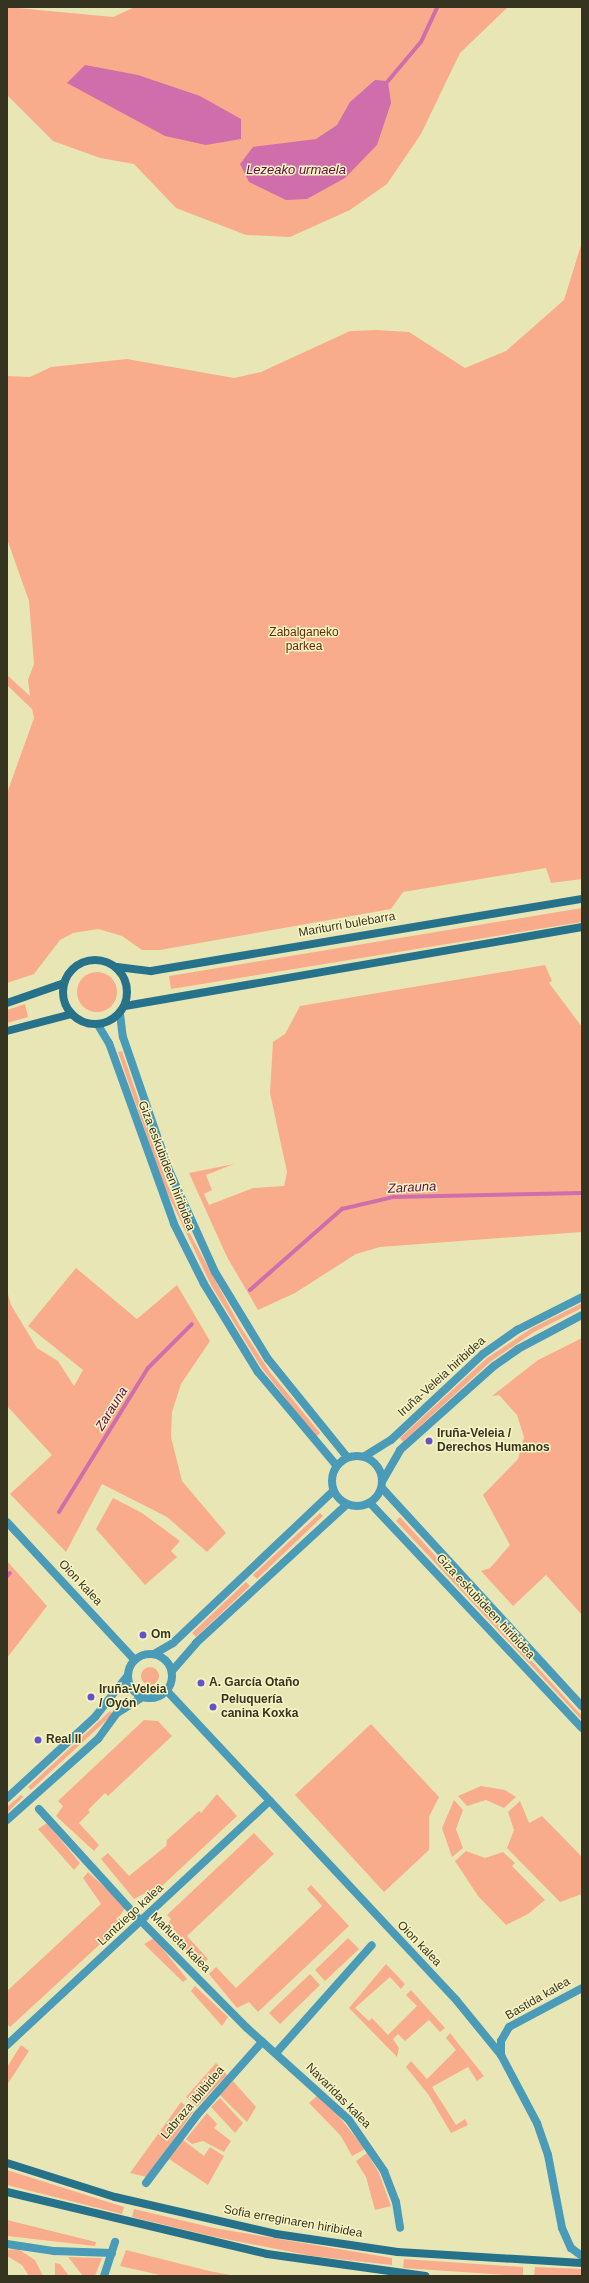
<!DOCTYPE html>
<meta charset="utf-8">
<style>
body{margin:0}
#map{position:relative;width:589px;height:2283px;overflow:hidden;background:#e9e6b6;font-family:Arial,sans-serif}
div>[style]{position:absolute}
[style*='--x']{left:calc(var(--x)*1px);top:calc(var(--y)*1px);width:calc(var(--w)*1px);rotate:calc(var(--a)*1deg)}
.green>*{inset:0;background:#f9ac8c}
.round{border-radius:50%}
.water>*{inset:0;background:#cf6eaa}
.stream>*{height:4px;margin:-2px;padding:0 2px;transform-origin:2px;border-radius:2px;background:#cf6eaa}
.street>*{height:8px;margin:-4px;padding:0 4px;transform-origin:4px;border-radius:4px;background:#499bb8}
.street>.ring{margin:-4px;padding:0;box-sizing:content-box;background:none;border:8px solid #499bb8;border-radius:50%}
.secondary>*{height:8px;margin:-4px;padding:0 4px;transform-origin:4px;border-radius:4px;background:#26728a}
.secondary>.ring{margin:-4px;padding:0;box-sizing:content-box;background:none;border:8px solid #26728a;border-radius:50%}
.dots>*{width:11px;height:11px;translate:-50% -50%;box-sizing:border-box;border:2px solid #f7f3c3;border-radius:50%}
span{translate:-50% -50%;white-space:nowrap;text-align:center;line-height:1.15;-webkit-text-stroke:3px #f7f3c3;paint-order:stroke}
.park-label{font-size:12px;color:#6a2906}
.street-label{font-size:12px;color:#353421}
.poi-label{font-size:12px;color:#353421;font-weight:700}
.left{translate:0 -50%;text-align:left}
.water-label{font-size:13px;color:#630949;font-style:italic}
.frame{position:absolute;inset:0;border:8px solid #353421;pointer-events:none}
</style>
<div id="map">
<div class="green">
<i style="clip-path:polygon(7px 7px,113px 17px,135px 7px,508px 7px,460px 53px,421px 134px,387px 184px,350px 210px,290px 237px,246px 235px,176px 208px,134px 164px,100px 158px,53px 141px,7px 95px)"></i>
<i style="clip-path:polygon(582px 242px,582px 879px,551px 883px,546px 868px,403px 892px,391px 909px,160px 950px,142px 950px,122px 936px,98px 929px,73px 933px,60px 940px,34px 974px,7px 983px,7px 793px,34px 718px,32px 709px,7px 685px,7px 675px,30px 696px,28px 680px,34px 664px,29px 601px,7px 539px,7px 376px,30px 377px,51px 367px,127px 359px,234px 378px,261px 372px,350px 331px,376px 330px,409px 332px,465px 368px,506px 351px,564px 300px)"></i>
<i style="clip-path:polygon(582px 908px,582px 922px,171px 989px,169px 976px)"></i>
<i style="clip-path:polygon(545px 965px,552px 981px,549px 983px,582px 1027px,582px 1232px,380px 1247px,356px 1254px,295px 1293px,258px 1310px,227px 1257px,189px 1173px,234px 1164px,206px 1175px,212px 1190px,204px 1194px,209px 1205px,253px 1188px,284px 1186px,287px 1172px,270px 1093px,273px 1042px,285px 1034px,300px 1006px)"></i>
<i class="round" style="left:77px;top:972px;width:40px;height:40px"></i>
<i style="clip-path:polygon(25px 1004px,28px 1017px,7px 1023px,7px 1010px)"></i>
<i style="clip-path:polygon(122px 1051px,167px 1183px,188px 1230px,240px 1326px,270px 1372px,320px 1433px,316px 1437px,261px 1367px,211px 1285px,164px 1186px,118px 1052px)"></i>
<i style="clip-path:polygon(76px 1268px,137px 1319px,177px 1285px,210px 1341px,181px 1384px,172px 1412px,171px 1437px,182px 1481px,226px 1533px,207px 1552px,167px 1517px,102px 1484px,66px 1552px,10px 1494px,52px 1455px,7px 1406px,7px 1291px,11px 1305px,37px 1348px,58px 1361px,74px 1386px,83px 1370px,28px 1326px)"></i>
<i style="clip-path:polygon(582px 1303px,582px 1308px,534px 1332px,490px 1362px,403px 1442px,400px 1438px,487px 1358px,532px 1328px)"></i>
<i style="clip-path:polygon(582px 1338px,582px 1615px,546px 1575px,513px 1606px,481px 1571px,490px 1568px,510px 1545px,483px 1495px,518px 1459px,524px 1437px,517px 1415px,499px 1395px,492px 1396px,538px 1360px)"></i>
<i style="clip-path:polygon(113px 1498px,142px 1513px,180px 1541px,171px 1551px,177px 1557px,145px 1585px,96px 1529px)"></i>
<i style="clip-path:polygon(320px 1513px,323px 1516px,257px 1579px,253px 1575px)"></i>
<i style="clip-path:polygon(400px 1517px,582px 1716px,582px 1720px,396px 1521px)"></i>
<i style="clip-path:polygon(7px 1561px,47px 1606px,7px 1658px)"></i>
<i style="clip-path:polygon(246px 1582px,250px 1586px,196px 1637px,192px 1633px)"></i>
<i class="round" style="left:141px;top:1667px;width:18px;height:18px"></i>
<i style="clip-path:polygon(110px 1711px,113px 1714px,31px 1790px,28px 1787px)"></i>
<i style="clip-path:polygon(144px 1720px,158px 1721px,172px 1736px,108px 1796px,105px 1793px,88px 1810px,90px 1812px,79px 1823px,99px 1845px,94px 1851px,56px 1816px,63px 1806px,58px 1801px)"></i>
<i style="clip-path:polygon(371px 1724px,439px 1797px,429px 1817px,429px 1850px,384px 1892px,295px 1795px)"></i>
<i style="clip-path:polygon(481px 1786px,505px 1790px,516px 1797px,504px 1808px,486px 1800px,467px 1806px,458px 1796px)"></i>
<i style="clip-path:polygon(217px 1794px,237px 1816px,149px 1898px,145px 1893px,134px 1899px,101px 1859px,108px 1853px,129px 1876px,166px 1846px,167px 1840px,199px 1811px,201px 1813px)"></i>
<i style="clip-path:polygon(21px 1795px,23px 1797px,7px 1813px,7px 1807px)"></i>
<i style="clip-path:polygon(454px 1800px,463px 1810px,456px 1829px,463px 1848px,452px 1857px,442px 1828px)"></i>
<i style="clip-path:polygon(520px 1801px,529px 1823px,542px 1816px,582px 1857px,582px 1894px,560px 1902px,507px 1848px,514px 1830px,508px 1812px)"></i>
<i style="clip-path:polygon(47px 1823px,80px 1863px,74px 1870px,38px 1829px)"></i>
<i style="clip-path:polygon(254px 1833px,274px 1854px,187px 1936px,208px 1959px,201px 1965px,164px 1930px,171px 1919px,167px 1915px)"></i>
<i style="clip-path:polygon(466px 1851px,485px 1858px,503px 1852px,515px 1863px,512px 1866px,545px 1900px,528px 1914px,506px 1925px,478px 1896px,455px 1861px)"></i>
<i style="clip-path:polygon(88px 1872px,126px 1907px,119px 1917px,123px 1923px,10px 2027px,7px 2024px,7px 1991px,101px 1904px,83px 1878px)"></i>
<i style="clip-path:polygon(311px 1885px,349px 1926px,258px 2012px,249px 2002px,237px 2008px,209px 1974px,216px 1967px,236px 1988px,322px 1906px,307px 1889px)"></i>
<i style="clip-path:polygon(154px 1938px,187px 1979px,183px 1982px,144px 1944px)"></i>
<i style="clip-path:polygon(348px 1938px,359px 1949px,325px 1981px,315px 1970px)"></i>
<i style="clip-path:polygon(386px 1964px,405px 1984px,401px 1989px,390px 1977px,355px 2008px,369px 2021px,372px 2018px,388px 2035px,417px 2006px,406px 1995px,411px 1990px,445px 2028px,440px 2032px,429px 2020px,405px 2041px,398px 2034px,393px 2039px,399px 2048px,397px 2057px,349px 2008px)"></i>
<i style="clip-path:polygon(310px 1974px,320px 1985px,280px 2024px,269px 2013px)"></i>
<i style="clip-path:polygon(195px 1986px,228px 2017px,222px 2026px,191px 1991px)"></i>
<i style="clip-path:polygon(450px 2033px,484px 2076px,477px 2081px,468px 2067px,432px 2087px,456px 2125px,465px 2119px,468px 2125px,451px 2133px,428px 2094px,406px 2067px,411px 2061px,427px 2079px,456px 2050px,446px 2038px)"></i>
<i style="clip-path:polygon(21px 2045px,29px 2051px,7px 2085px,7px 2067px)"></i>
<i style="clip-path:polygon(216px 2063px,227px 2075px,197px 2107px,186px 2097px)"></i>
<i style="clip-path:polygon(233px 2081px,256px 2107px,247px 2122px,220px 2095px)"></i>
<i style="clip-path:polygon(318px 2095px,337px 2114px,365px 2149px,352px 2156px,341px 2136px,309px 2103px)"></i>
<i style="clip-path:polygon(220px 2098px,243px 2123px,235px 2133px,211px 2107px)"></i>
<i style="clip-path:polygon(181px 2102px,193px 2112px,147px 2177px,130px 2173px)"></i>
<i style="clip-path:polygon(207px 2113px,217px 2124px,214px 2128px,231px 2141px,224px 2152px,203px 2141px,192px 2144px,186px 2139px)"></i>
<i style="clip-path:polygon(183px 2140px,204px 2156px,210px 2147px,224px 2156px,208px 2185px,169px 2159px)"></i>
<i style="clip-path:polygon(367px 2153px,379px 2173px,391px 2206px,375px 2210px,366px 2177px,356px 2161px)"></i>
<i style="clip-path:polygon(7px 2170px,124px 2207px,122px 2214px,7px 2185px)"></i>
<i style="clip-path:polygon(134px 2209px,214px 2228px,392px 2258px,392px 2265px,312px 2256px,211px 2236px,132px 2217px)"></i>
<i style="clip-path:polygon(7px 2220px,96px 2242px,95px 2246px,7px 2236px)"></i>
<i style="clip-path:polygon(18px 2249px,35px 2260px,43px 2276px,29px 2276px,22px 2265px,7px 2256px,7px 2250px)"></i>
<i style="clip-path:polygon(126px 2250px,209px 2271px,236px 2276px,164px 2276px,120px 2266px)"></i>
<i style="clip-path:polygon(68px 2257px,102px 2258px,95px 2276px,83px 2276px)"></i>
<i style="clip-path:polygon(404px 2259px,523px 2267px,523px 2276px,403px 2268px)"></i>
<i style="clip-path:polygon(55px 2263px,60px 2264px,69px 2276px,55px 2276px)"></i>
<i style="clip-path:polygon(535px 2267px,582px 2269px,582px 2276px,534px 2276px)"></i>
</div>
<div class="water">
<i style="clip-path:polygon(85px 65px,138px 75px,200px 96px,241px 119px,241px 139px,206px 145px,165px 136px,67px 83px)"></i>
<i style="clip-path:polygon(375px 80px,388px 81px,391px 103px,377px 145px,345px 178px,307px 199px,286px 200px,249px 182px,240px 164px,253px 147px,316px 139px,337px 125px,350px 102px)"></i>
</div>
<div class="stream">
<i style="--x:388;--y:81;--w:51;--a:-49.8"></i>
<i style="--x:421;--y:42;--w:38;--a:-65"></i>
<i style="--x:250;--y:1290;--w:123;--a:-41.4"></i>
<i style="--x:342;--y:1209;--w:52;--a:-13.2"></i>
<i style="--x:393;--y:1197;--w:189;--a:-1.2"></i>
<i style="--x:59;--y:1512;--w:169;--a:-58.3"></i>
<i style="--x:148;--y:1368;--w:62;--a:-45"></i>
<i style="--x:7;--y:1576;--w:4;--a:-45"></i>
</div>
<div class="street">
<i style="--x:120;--y:1014;--w:23;--a:83"></i>
<i style="--x:123;--y:1037;--w:139;--a:71"></i>
<i style="--x:168;--y:1168;--w:114;--a:65.7"></i>
<i style="--x:215;--y:1272;--w:102;--a:58.7"></i>
<i style="--x:268;--y:1359;--w:126;--a:51.1"></i>
<i style="--x:98;--y:1025;--w:21;--a:59"></i>
<i style="--x:109;--y:1043;--w:192;--a:70.2"></i>
<i style="--x:174;--y:1224;--w:67;--a:63.4"></i>
<i style="--x:204;--y:1284;--w:103;--a:58.5"></i>
<i style="--x:258;--y:1372;--w:121;--a:50"></i>
<i class="ring" style="left:332px;top:1456px;width:42px;height:42px"></i>
<i style="--x:365;--y:1456;--w:31;--a:-32"></i>
<i style="--x:391;--y:1440;--w:126;--a:-43.1"></i>
<i style="--x:483;--y:1354;--w:42;--a:-35.2"></i>
<i style="--x:517;--y:1330;--w:73;--a:-26.9"></i>
<i style="--x:383;--y:1480;--w:34;--a:-60"></i>
<i style="--x:400;--y:1450;--w:126;--a:-41.8"></i>
<i style="--x:494;--y:1366;--w:29;--a:-35"></i>
<i style="--x:518;--y:1349;--w:72;--a:-28"></i>
<i style="--x:382;--y:1488;--w:296;--a:47.5"></i>
<i style="--x:370;--y:1503;--w:309;--a:46.7"></i>
<i style="--x:7;--y:1522;--w:188;--a:47.2"></i>
<i style="--x:154;--y:1654;--w:22;--a:-30"></i>
<i style="--x:173;--y:1643;--w:221;--a:-43.5"></i>
<i class="ring" style="left:128px;top:1654px;width:36px;height:36px"></i>
<i style="--x:172;--y:1671;--w:37;--a:-49"></i>
<i style="--x:196;--y:1643;--w:205;--a:-42.6"></i>
<i style="--x:167;--y:1691;--w:424;--a:46.9"></i>
<i style="--x:457;--y:2001;--w:70;--a:50.8"></i>
<i style="--x:501;--y:2055;--w:77;--a:62.1"></i>
<i style="--x:537;--y:2123;--w:34;--a:71"></i>
<i style="--x:548;--y:2155;--w:74;--a:79.1"></i>
<i style="--x:562;--y:2228;--w:22;--a:66"></i>
<i style="--x:571;--y:2248;--w:14;--a:36"></i>
<i style="--x:7;--y:1798;--w:120;--a:-42.6"></i>
<i style="--x:95;--y:1717;--w:53;--a:-51.8"></i>
<i style="--x:39;--y:1809;--w:153;--a:47.7"></i>
<i style="--x:142;--y:1922;--w:149;--a:45.3"></i>
<i style="--x:247;--y:2028;--w:137;--a:42"></i>
<i style="--x:349;--y:2120;--w:62;--a:55.5"></i>
<i style="--x:384;--y:2171;--w:33;--a:69"></i>
<i style="--x:396;--y:2202;--w:26;--a:81"></i>
<i style="--x:7;--y:1820;--w:122;--a:-41.7"></i>
<i style="--x:98;--y:1739;--w:32;--a:-54"></i>
<i style="--x:117;--y:1713;--w:31;--a:-32"></i>
<i style="--x:7;--y:2045;--w:359;--a:-42.9"></i>
<i style="--x:276;--y:2053;--w:144;--a:-48.4"></i>
<i style="--x:501;--y:2055;--w:14;--a:-90"></i>
<i style="--x:501;--y:2041;--w:16;--a:-60"></i>
<i style="--x:509;--y:2027;--w:83;--a:-28.1"></i>
<i style="--x:146;--y:2183;--w:85;--a:-53.1"></i>
<i style="--x:197;--y:2115;--w:98;--a:-48.3"></i>
<i style="--x:7;--y:2244;--w:48;--a:8.5"></i>
<i style="--x:54;--y:2251;--w:58;--a:2"></i>
<i style="--x:104;--y:2276;--w:36;--a:-72"></i>
</div>
<div class="secondary">
<i class="ring" style="left:63px;top:960px;width:56px;height:56px"></i>
<i style="--x:117;--y:967;--w:34;--a:7"></i>
<i style="--x:151;--y:971;--w:437;--a:-9.5"></i>
<i style="--x:7;--y:1003;--w:60;--a:-19.3"></i>
<i style="--x:125;--y:1006;--w:464;--a:-9.8"></i>
<i style="--x:7;--y:1031;--w:67;--a:-14.7"></i>
<i style="--x:7;--y:2163;--w:113;--a:17.5"></i>
<i style="--x:115;--y:2197;--w:165;--a:12.9"></i>
<i style="--x:276;--y:2234;--w:123;--a:8.4"></i>
<i style="--x:398;--y:2252;--w:184;--a:3.4"></i>
<i style="--x:7;--y:2192;--w:267;--a:13.4"></i>
<i style="--x:267;--y:2254;--w:160;--a:7.9"></i>
</div>
<div class="dots">
<i style="left:429px;top:1441px;background:#6153cb"></i>
<i style="left:143px;top:1635px;background:#6153cb"></i>
<i style="left:201px;top:1683px;background:#6153cb"></i>
<i style="left:91px;top:1697px;background:#6153cb"></i>
<i style="left:213px;top:1707px;background:#6153cb"></i>
<i style="left:38px;top:1740px;background:#6153cb"></i>
</div>
<div class="park-label">
<span style="left:304px;top:640px">Zabalganeko<br>parkea</span>
</div>
<div class="street-label">
<span style="left:347px;top:925px;rotate:-10deg">Mariturri bulebarra</span>
<span style="left:166px;top:1166px;rotate:69deg">Giza eskubideen hiribidea</span>
<span style="left:442px;top:1377px;rotate:-42deg">Iruña-Veleia hiribidea</span>
<span style="left:80px;top:1583px;rotate:47deg">Oion kalea</span>
<span style="left:485px;top:1607px;rotate:47deg">Giza eskubideen hiribidea</span>
<span style="left:131px;top:1915px;rotate:-43deg">Lantziego kalea</span>
<span style="left:180px;top:1943px;rotate:45deg">Mañueta kalea</span>
<span style="left:419px;top:1944px;rotate:46deg">Oion kalea</span>
<span style="left:538px;top:1999px;rotate:-30deg">Bastida kalea</span>
<span style="left:338px;top:2096px;rotate:45deg">Navaridas kalea</span>
<span style="left:193px;top:2103px;rotate:-50deg">Labraza ibilbidea</span>
<span style="left:293px;top:2222px;rotate:10deg">Sofia erreginaren hiribidea</span>
</div>
<div class="poi-label">
<span class="left" style="left:437px;top:1441px">Iruña-Veleia /<br>Derechos Humanos</span>
<span class="left" style="left:151px;top:1635px">Om</span>
<span class="left" style="left:209px;top:1683px">A. García Otaño</span>
<span class="left" style="left:99px;top:1697px">Iruña-Veleia<br>/ Oyón</span>
<span class="left" style="left:221px;top:1707px">Peluquería<br>canina Koxka</span>
<span class="left" style="left:46px;top:1740px">Real II</span>
</div>
<div class="water-label">
<span style="left:296px;top:170px">Lezeako urmaela</span>
<span style="left:412px;top:1188px;rotate:-3deg">Zarauna</span>
<span style="left:112px;top:1409px;rotate:-58deg">Zarauna</span>
</div>
<div class="frame"></div>
</div>
